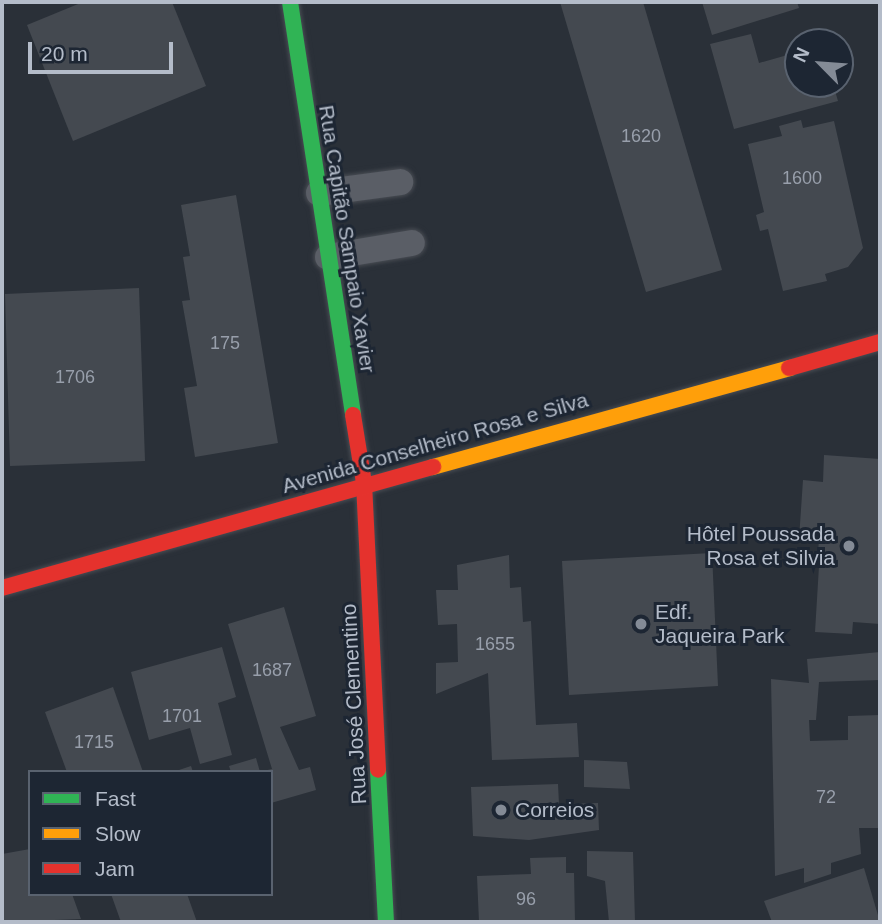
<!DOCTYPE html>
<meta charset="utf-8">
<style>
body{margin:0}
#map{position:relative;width:882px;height:924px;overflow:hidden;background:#2a3038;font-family:Helvetica,sans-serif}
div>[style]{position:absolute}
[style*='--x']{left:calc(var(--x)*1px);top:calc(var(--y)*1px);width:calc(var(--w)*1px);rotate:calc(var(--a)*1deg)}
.building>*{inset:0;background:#444950}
.roads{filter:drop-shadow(0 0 2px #484c53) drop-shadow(0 0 2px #484c53)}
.lane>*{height:26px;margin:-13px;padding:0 13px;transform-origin:13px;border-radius:13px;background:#5a5e66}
.fast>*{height:16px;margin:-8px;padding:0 8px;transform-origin:8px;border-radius:8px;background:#30b455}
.slow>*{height:16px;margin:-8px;padding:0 8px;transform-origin:8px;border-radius:8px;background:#ff9f0a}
.jam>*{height:16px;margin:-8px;padding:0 8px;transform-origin:8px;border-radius:8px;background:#e5322d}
.dots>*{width:19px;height:19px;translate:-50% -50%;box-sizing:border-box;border:4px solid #1d2633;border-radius:50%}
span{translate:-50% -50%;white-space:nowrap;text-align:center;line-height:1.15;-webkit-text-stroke:6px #1d2633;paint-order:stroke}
.number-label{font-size:18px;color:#989fab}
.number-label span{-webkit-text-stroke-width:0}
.street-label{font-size:21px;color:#b4bcc9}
.poi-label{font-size:21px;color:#b4bcc9}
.right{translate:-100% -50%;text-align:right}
.left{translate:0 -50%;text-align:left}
.frame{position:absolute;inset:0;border:4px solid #b4bcc9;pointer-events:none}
.legend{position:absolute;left:28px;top:770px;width:245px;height:126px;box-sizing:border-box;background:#1d2633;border:2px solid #59626f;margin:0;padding:9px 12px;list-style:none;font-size:21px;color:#b4bcc9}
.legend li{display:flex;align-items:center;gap:14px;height:35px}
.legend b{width:35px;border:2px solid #59626f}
.north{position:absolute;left:784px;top:28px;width:70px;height:70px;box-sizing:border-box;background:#1d2633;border:2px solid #59626f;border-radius:50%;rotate:295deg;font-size:19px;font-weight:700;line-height:28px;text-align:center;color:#b4bcc9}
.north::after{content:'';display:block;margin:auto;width:24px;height:32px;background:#848b96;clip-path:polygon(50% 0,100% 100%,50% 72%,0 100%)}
.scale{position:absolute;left:28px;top:42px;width:145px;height:32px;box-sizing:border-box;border:4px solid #b4bcc9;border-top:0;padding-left:9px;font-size:21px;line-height:24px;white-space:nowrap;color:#b4bcc9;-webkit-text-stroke:5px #1d2633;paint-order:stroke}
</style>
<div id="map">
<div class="building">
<i style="clip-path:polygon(83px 2px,172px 2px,206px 86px,73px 141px,27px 25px)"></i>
<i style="clip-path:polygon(560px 2px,643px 2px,722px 270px,646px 292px)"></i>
<i style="clip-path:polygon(702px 2px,797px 2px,799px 8px,712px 35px)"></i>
<i style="clip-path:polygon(751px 34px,759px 63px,798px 52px,798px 84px,833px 84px,838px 101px,734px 129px,710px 44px)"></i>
<i style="clip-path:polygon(801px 120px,803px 128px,834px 121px,863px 248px,848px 267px,825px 274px,827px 281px,783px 291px,768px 229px,760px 231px,756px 215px,764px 212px,748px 144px,782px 136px,779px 126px)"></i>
<i style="clip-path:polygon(236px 195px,278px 443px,195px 457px,184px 388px,197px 386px,182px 301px,190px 300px,183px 257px,190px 256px,181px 205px)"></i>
<i style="clip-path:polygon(139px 288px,145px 461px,10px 466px,5px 294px)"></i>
<i style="clip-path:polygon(824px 455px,880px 459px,880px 624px,853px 622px,852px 634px,815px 632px,819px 566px,826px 567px,827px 552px,818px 552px,819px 540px,799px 539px,803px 480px,823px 482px)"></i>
<i style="clip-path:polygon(712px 553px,718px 686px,569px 695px,562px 561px)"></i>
<i style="clip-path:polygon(509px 555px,510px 588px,521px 587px,523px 622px,531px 621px,536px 725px,577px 723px,579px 757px,492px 760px,488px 673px,436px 694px,436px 663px,458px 662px,457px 624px,438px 625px,436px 590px,458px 590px,457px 565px)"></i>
<i style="clip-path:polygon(284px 607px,316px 716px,280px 727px,299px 770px,310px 767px,316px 790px,271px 803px,271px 772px,263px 771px,272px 769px,228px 624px)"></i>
<i style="clip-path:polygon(222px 647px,236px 697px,218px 703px,232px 755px,200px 764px,190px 728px,149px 740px,131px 672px)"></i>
<i style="clip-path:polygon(880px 652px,880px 680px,819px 682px,816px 720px,809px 720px,810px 741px,848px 740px,848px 716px,880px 715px,880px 828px,859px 828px,861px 854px,831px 863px,831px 874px,804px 883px,804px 868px,775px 876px,771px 679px,809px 683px,807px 659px)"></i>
<i style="clip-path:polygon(113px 687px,143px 772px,67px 772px,45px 712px)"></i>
<i style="clip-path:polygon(256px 758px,260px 772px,231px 772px,229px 766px)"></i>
<i style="clip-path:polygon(584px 760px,627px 762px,630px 789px,584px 787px)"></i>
<i style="clip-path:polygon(191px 766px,193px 772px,177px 772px,176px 771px)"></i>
<i style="clip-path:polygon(558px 784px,559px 804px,598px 803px,599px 830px,529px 840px,473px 836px,471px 787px)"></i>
<i style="clip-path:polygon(30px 849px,30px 894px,72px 894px,81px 919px,2px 922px,2px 854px)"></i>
<i style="clip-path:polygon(587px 851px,633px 852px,635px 922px,609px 922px,605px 881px,587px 876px)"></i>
<i style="clip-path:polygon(566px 857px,566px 873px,574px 873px,575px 922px,479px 922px,477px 876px,531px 874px,530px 858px)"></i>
<i style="clip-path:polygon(864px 868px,880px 922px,772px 922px,764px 901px)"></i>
<i style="clip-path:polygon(111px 894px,187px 894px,197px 922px,121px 922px)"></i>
</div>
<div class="roads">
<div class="lane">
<i style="--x:319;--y:193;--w:82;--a:-7.7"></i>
<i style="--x:328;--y:257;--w:85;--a:-9.5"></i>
</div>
<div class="fast">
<i style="--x:290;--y:2;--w:418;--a:81.3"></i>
<i style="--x:378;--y:770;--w:152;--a:87"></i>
</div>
<div class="slow">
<i style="--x:433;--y:467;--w:370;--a:-15.5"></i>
</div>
<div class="jam">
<i style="--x:789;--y:368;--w:95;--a:-15.9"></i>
<i style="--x:353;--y:415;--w:69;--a:80.8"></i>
<i style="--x:364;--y:483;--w:287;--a:87.2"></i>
<i style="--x:2;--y:588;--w:448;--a:-15.7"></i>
</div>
</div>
<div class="dots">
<i style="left:849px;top:546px;background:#848b96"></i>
<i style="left:641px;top:624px;background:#848b96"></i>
<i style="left:501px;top:810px;background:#848b96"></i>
</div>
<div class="number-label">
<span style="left:641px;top:136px">1620</span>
<span style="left:802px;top:178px">1600</span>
<span style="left:225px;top:343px">175</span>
<span style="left:75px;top:377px">1706</span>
<span style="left:495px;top:644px">1655</span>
<span style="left:272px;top:670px">1687</span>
<span style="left:182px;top:716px">1701</span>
<span style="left:94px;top:742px">1715</span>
<span style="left:826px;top:797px">72</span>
<span style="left:526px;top:899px">96</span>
</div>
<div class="street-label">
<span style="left:347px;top:239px;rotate:81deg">Rua Capitão Sampaio Xavier</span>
<span style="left:435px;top:443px;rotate:-16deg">Avenida Conselheiro Rosa e Silva</span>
<span style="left:354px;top:704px;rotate:-93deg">Rua José Clementino</span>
</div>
<div class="poi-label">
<span class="right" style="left:835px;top:546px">Hôtel Poussada<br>Rosa et Silvia</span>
<span class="left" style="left:655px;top:624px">Edf.<br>Jaqueira Park</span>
<span class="left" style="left:515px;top:810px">Correios</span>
</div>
<div class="frame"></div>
<ul class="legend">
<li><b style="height:9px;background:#30b455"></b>Fast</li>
<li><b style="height:9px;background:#ff9f0a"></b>Slow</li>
<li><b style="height:9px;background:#e5322d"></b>Jam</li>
</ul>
<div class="north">N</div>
<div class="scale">20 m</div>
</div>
